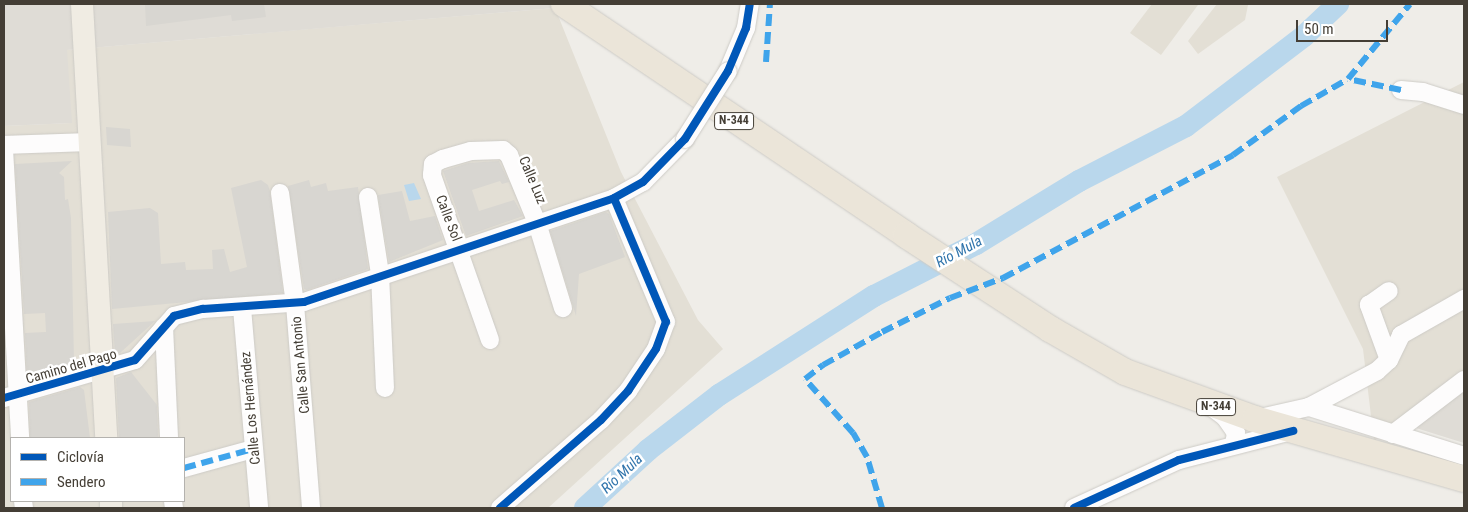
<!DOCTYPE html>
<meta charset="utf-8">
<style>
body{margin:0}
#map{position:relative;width:1468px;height:512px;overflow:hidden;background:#efede8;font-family:"Roboto Condensed",sans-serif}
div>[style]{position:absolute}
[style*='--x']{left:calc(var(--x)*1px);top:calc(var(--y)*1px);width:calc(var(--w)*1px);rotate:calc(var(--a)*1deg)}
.residential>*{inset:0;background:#e3dfd5}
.industrial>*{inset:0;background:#dfdcd6}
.water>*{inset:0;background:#b9d7ec}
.river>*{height:22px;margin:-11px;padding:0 11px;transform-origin:11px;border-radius:11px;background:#b9d7ec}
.building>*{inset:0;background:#d8d6d1}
.roads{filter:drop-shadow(0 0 1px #cdcbc6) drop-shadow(0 0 1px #cdcbc6)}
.minor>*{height:18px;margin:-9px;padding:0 9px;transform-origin:9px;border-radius:9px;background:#fdfcfc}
.major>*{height:22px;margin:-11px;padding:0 11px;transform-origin:11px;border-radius:11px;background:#f0ece3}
.highway>*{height:26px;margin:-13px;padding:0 13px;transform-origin:13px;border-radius:13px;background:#ebe5d9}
.bridges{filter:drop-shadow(0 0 1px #cdcbc6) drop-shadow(0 0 1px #cdcbc6)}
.minor-bridge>*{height:18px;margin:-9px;padding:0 9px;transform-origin:9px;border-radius:9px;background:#fdfcfc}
.quiet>*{height:6px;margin-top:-3px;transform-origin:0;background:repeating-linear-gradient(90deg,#3fa4eb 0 12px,transparent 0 18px)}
.cycleway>*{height:8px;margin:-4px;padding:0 4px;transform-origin:4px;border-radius:4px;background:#0057b8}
span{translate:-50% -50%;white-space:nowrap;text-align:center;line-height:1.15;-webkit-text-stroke:5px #fff;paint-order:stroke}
.shield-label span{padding:1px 4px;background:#fff;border:1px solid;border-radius:4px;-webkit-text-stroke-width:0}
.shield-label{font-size:12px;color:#443e35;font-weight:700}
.street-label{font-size:14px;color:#443e35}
.water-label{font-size:15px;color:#3175ac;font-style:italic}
.frame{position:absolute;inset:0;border:5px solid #443e35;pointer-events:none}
.legend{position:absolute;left:10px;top:437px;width:175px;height:65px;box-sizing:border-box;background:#fff;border:1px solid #b4b2ae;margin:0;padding:6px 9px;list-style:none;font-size:15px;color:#443e35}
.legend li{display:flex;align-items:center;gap:10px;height:25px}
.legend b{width:25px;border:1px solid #b4b2ae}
.scale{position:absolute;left:1296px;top:20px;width:92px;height:22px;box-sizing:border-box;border:2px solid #443e35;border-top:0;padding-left:6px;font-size:15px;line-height:18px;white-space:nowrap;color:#443e35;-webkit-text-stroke:4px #fff;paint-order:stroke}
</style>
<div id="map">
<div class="residential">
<i style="clip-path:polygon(1152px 4px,1198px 5px,1161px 55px,1130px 33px)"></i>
<i style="clip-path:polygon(1217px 4px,1248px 5px,1245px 20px,1198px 54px,1188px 41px)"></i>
<i style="clip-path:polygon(evenodd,555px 8px,621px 172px,698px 320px,723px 349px,548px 508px,4px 508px,4px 126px,71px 123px,66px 50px,555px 8px,11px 438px,184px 438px,184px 501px,11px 501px,11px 438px)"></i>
<i style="clip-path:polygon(1464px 82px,1464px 375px,1374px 441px,1363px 349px,1277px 177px)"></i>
</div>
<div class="industrial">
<i style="clip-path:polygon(4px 4px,550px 4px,555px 8px,67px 50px,72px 123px,4px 126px)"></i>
<i style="clip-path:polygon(1464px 378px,1464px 443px,1416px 428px)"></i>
</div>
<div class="water">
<i style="clip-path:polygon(414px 183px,421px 199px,409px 201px,404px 185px)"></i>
</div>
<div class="river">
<i style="--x:585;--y:508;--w:86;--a:-42.6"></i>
<i style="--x:648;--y:450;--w:90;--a:-37.8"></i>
<i style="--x:719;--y:395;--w:184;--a:-32.6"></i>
<i style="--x:874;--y:296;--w:114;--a:-27"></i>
<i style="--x:976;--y:244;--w:121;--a:-31.5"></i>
<i style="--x:1079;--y:181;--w:120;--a:-27.2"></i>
<i style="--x:1186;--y:126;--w:148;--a:-37.3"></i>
<i style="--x:1304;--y:36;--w:47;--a:-43.3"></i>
</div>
<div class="building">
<i style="clip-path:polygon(145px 4px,264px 4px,266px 17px,232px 21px,231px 15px,146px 26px)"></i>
<i style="clip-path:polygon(106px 127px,130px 129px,131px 147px,107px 145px)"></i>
<i style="clip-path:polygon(72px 161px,59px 173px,64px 177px,65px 200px,68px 199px,71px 218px,74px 362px,68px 368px,27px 380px,25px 333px,46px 332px,45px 313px,24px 314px,15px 164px)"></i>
<i style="clip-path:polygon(499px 161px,509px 182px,502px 184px,500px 181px,472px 190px,479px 211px,514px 200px,523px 216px,466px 236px,443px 171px,468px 163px)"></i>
<i style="clip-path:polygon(261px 180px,268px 185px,270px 191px,283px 293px,112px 309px,108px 212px,150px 208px,158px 213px,161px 264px,185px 262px,186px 270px,213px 269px,212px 250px,224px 249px,230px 272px,247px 267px,231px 188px)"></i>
<i style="clip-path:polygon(309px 180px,311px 187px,326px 183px,328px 191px,358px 187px,368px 269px,307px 290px,304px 289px,288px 186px)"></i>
<i style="clip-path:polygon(402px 191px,410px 221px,435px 216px,443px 240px,389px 262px,378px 195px)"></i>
<i style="clip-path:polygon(606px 212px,609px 214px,625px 257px,579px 274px,576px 316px,550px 231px)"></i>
<i style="clip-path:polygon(155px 321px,120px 353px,115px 355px,113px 324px)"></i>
<i style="clip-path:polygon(131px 372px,157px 405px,158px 438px,119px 438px,116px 378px)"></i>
<i style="clip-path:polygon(80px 387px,84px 390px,90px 438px,30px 438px,29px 402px)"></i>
</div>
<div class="roads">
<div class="minor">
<i style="--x:728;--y:71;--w:47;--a:-67.3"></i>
<i style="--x:746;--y:28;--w:24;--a:-81"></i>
<i style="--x:1401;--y:90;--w:22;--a:5"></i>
<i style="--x:1423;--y:92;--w:43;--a:17.6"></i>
<i style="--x:4;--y:145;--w:84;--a:-2"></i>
<i style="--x:4;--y:149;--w:289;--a:86.8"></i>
<i style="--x:280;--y:193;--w:112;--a:82.3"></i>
<i style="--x:295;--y:304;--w:205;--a:85.5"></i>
<i style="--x:368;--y:197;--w:78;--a:81.1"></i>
<i style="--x:380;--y:274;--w:114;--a:87.5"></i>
<i style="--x:242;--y:308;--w:201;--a:85.1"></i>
<i style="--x:164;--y:327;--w:111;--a:87.4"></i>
<i style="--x:490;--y:340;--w:175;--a:-109.4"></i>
<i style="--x:432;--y:175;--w:11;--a:-85"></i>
<i style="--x:433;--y:164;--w:11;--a:-27"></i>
<i style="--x:443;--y:159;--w:29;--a:-16"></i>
<i style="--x:471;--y:151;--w:32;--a:-2"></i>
<i style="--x:503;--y:150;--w:8;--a:40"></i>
<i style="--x:509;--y:155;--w:74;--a:67.6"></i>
<i style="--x:537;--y:223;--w:89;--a:73"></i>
<i style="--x:1389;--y:360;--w:59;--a:-110"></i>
<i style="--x:1369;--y:305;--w:24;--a:-35"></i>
<i style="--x:4;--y:398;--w:136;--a:-16.2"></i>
<i style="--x:135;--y:360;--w:59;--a:-48.4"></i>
<i style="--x:174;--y:316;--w:30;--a:-14"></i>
<i style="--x:203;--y:309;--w:101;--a:-4"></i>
<i style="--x:304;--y:302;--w:327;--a:-18.5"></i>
<i style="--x:614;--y:198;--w:33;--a:-29"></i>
<i style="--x:643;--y:182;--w:60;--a:-45.7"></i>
<i style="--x:1309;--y:407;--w:77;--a:-27.9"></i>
<i style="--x:1377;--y:371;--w:16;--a:-43"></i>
<i style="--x:1389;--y:360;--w:28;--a:-64"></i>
<i style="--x:1401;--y:335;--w:73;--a:-29.7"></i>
<i style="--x:1213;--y:408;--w:15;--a:37"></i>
<i style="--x:1225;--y:417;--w:19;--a:55"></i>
<i style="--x:1236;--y:433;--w:11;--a:100"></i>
<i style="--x:1260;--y:418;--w:50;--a:-12.7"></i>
<i style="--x:1309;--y:407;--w:163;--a:17.5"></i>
<i style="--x:1393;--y:434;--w:89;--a:-37.3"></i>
<i style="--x:184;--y:468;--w:72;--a:-15.4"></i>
<i style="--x:23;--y:501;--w:7;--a:82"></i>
<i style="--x:173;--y:501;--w:7;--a:82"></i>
<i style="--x:500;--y:508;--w:134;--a:-41.1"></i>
<i style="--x:601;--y:420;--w:40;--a:-47"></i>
<i style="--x:628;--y:391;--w:50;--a:-56.3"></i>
<i style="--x:656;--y:349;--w:29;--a:-70"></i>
<i style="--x:666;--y:322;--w:134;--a:-112.8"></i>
<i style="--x:1074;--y:508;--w:115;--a:-24.6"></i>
<i style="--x:1179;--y:460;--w:117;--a:-14.4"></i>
</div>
<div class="major">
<i style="--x:82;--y:4;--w:435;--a:86.8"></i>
<i style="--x:111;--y:501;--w:7;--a:90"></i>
</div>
<div class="highway">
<i style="--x:564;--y:4;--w:413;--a:34"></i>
<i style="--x:906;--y:235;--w:172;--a:33.1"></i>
<i style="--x:1050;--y:329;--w:86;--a:29.8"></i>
<i style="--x:1125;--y:372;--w:138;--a:19.9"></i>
<i style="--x:1255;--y:419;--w:217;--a:16"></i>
</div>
</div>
<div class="bridges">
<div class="minor-bridge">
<i style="--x:685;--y:139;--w:80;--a:-57.7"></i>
</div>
</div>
<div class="quiet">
<i style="--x:766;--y:62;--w:58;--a:-86.1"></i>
<i style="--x:1401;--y:90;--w:54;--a:-168.3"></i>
<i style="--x:1348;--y:79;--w:97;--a:-50.4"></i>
<i style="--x:184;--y:468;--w:72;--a:-15.4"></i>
<i style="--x:882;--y:508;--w:53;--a:-106.4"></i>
<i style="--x:867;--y:457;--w:28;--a:-120"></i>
<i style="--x:853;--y:433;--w:72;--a:-131.6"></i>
<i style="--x:805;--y:379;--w:23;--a:-38"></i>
<i style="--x:823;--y:365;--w:68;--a:-29.2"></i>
<i style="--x:882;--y:332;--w:76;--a:-26.6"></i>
<i style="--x:950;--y:298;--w:57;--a:-20.7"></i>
<i style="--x:1003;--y:278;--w:261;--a:-28.1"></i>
<i style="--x:1233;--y:155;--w:84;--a:-35.8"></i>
<i style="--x:1301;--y:106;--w:54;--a:-29.9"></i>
</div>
<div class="cycleway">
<i style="--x:4;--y:398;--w:136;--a:-16.2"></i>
<i style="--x:135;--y:360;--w:59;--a:-48.4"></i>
<i style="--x:174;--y:316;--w:30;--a:-14"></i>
<i style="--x:203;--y:309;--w:101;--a:-4"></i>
<i style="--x:304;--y:302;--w:327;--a:-18.5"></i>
<i style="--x:614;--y:198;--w:33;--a:-29"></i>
<i style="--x:643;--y:182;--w:60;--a:-45.7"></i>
<i style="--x:685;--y:139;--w:80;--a:-57.7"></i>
<i style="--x:728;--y:71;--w:47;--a:-67.3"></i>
<i style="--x:746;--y:28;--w:24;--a:-81"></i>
<i style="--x:500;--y:508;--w:134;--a:-41.1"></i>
<i style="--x:601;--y:420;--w:40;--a:-47"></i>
<i style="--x:628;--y:391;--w:50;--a:-56.3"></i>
<i style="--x:656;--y:349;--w:29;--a:-70"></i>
<i style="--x:666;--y:322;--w:134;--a:-112.8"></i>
<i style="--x:1074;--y:508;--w:115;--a:-24.6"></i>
<i style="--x:1179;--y:460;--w:118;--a:-14.3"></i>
</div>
<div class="shield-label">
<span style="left:734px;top:121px">N-344</span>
<span style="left:1216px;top:407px">N-344</span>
</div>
<div class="street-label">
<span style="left:533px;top:180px;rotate:67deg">Calle Luz</span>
<span style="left:449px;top:218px;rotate:69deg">Calle Sol</span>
<span style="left:300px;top:365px;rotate:-95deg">Calle San Antonio</span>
<span style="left:71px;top:366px;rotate:-16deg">Camino del Pago</span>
<span style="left:250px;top:408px;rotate:-95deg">Calle Los Hernández</span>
</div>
<div class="water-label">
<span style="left:959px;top:252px;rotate:-28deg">Río Mula</span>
<span style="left:622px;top:474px;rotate:-43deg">Río Mula</span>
</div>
<div class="frame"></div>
<ul class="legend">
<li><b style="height:6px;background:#0057b8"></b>Ciclovía</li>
<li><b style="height:6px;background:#3fa4eb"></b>Sendero</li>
</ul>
<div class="scale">50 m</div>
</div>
